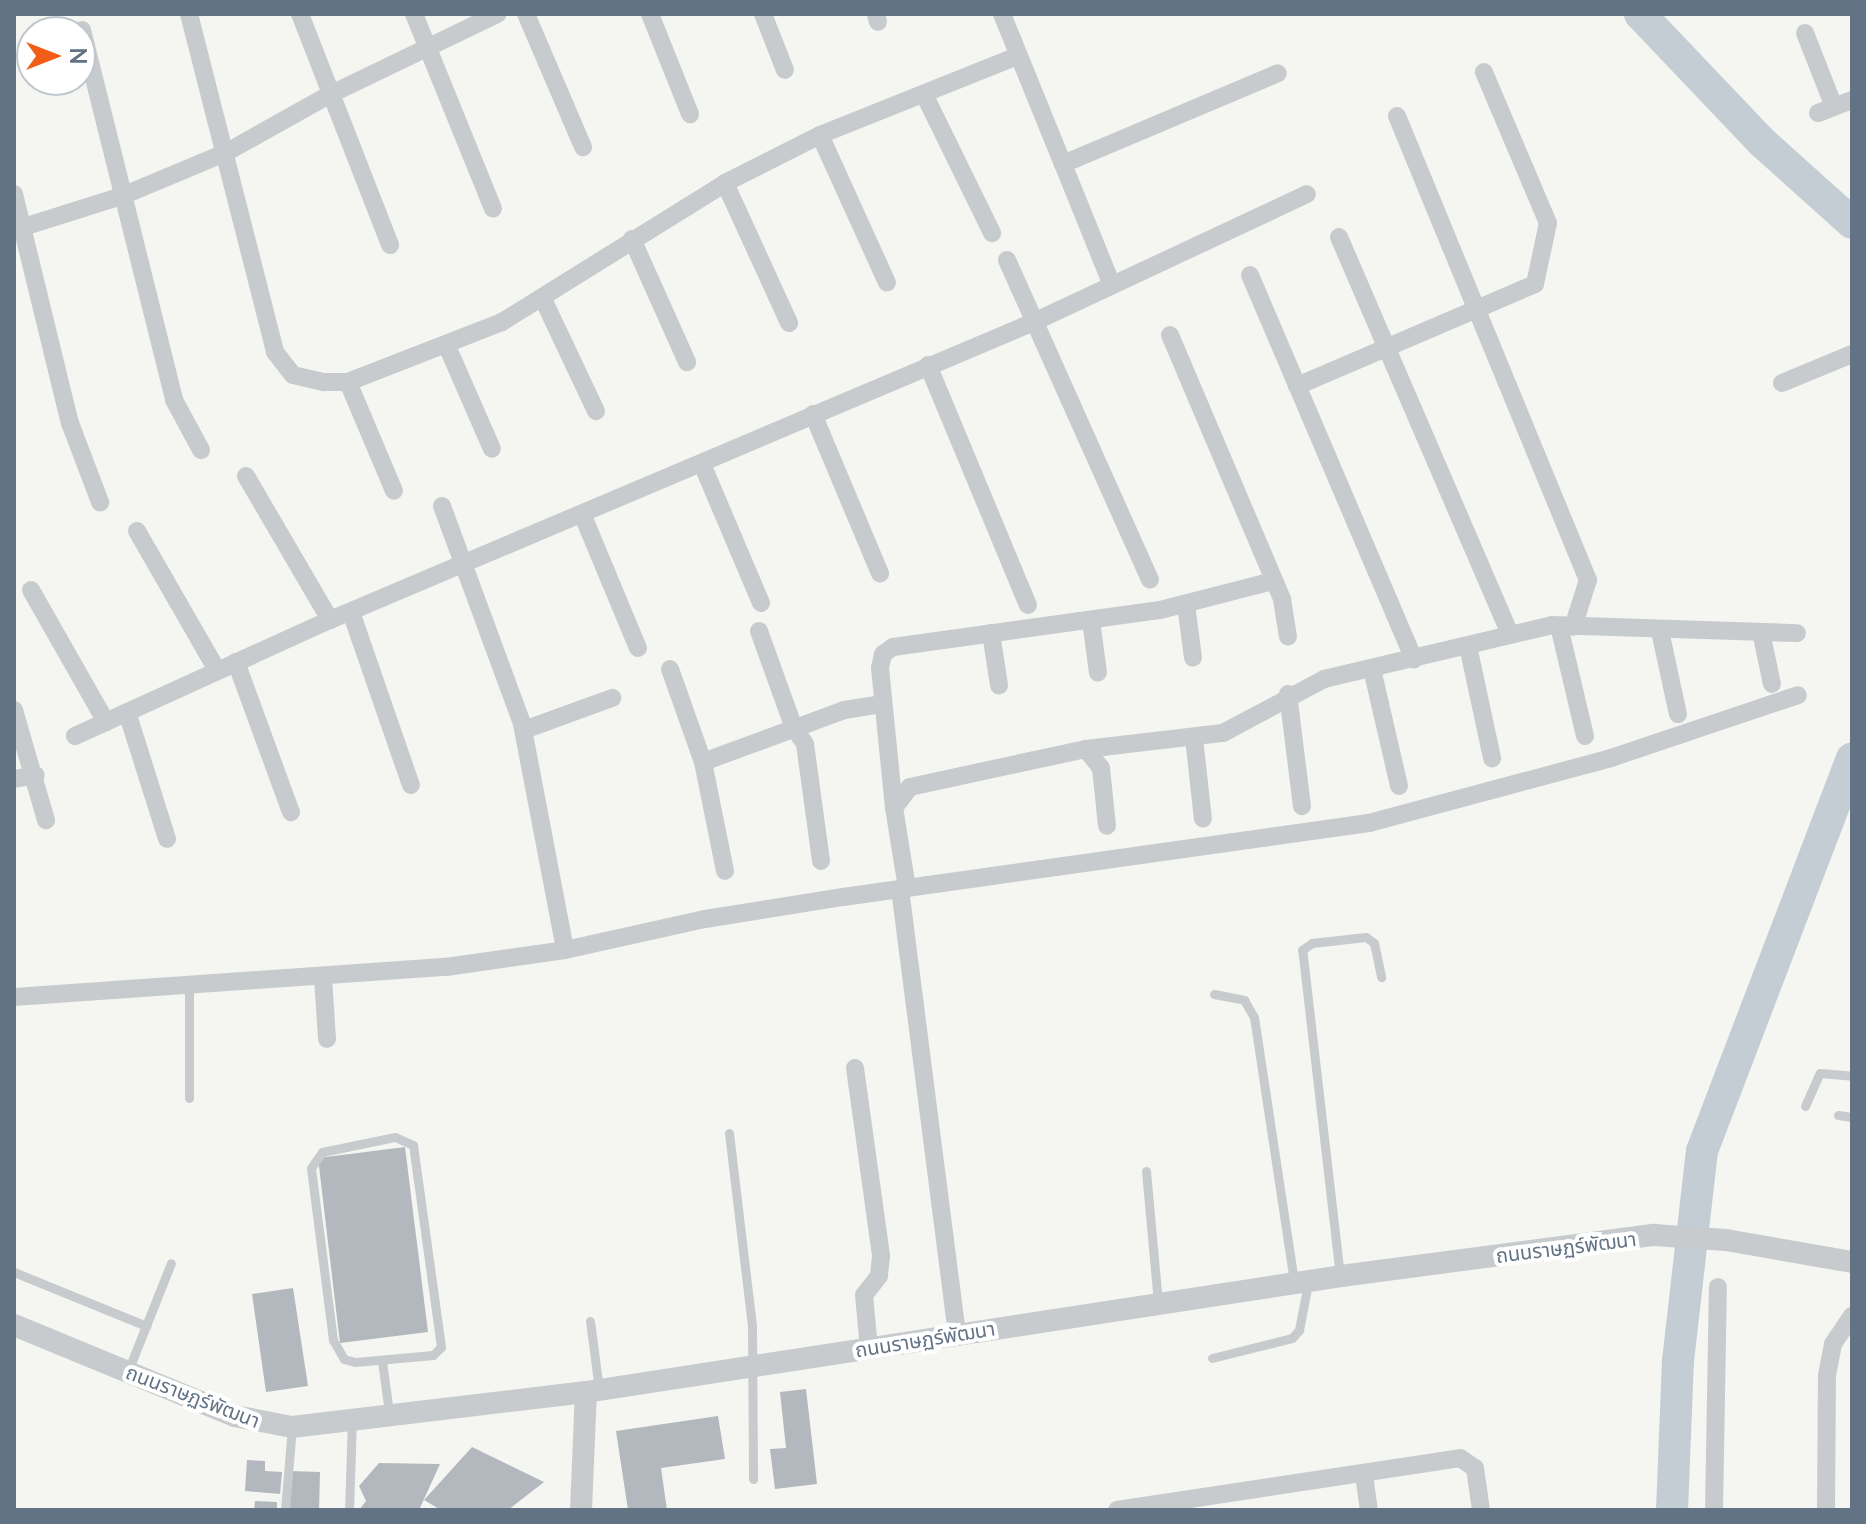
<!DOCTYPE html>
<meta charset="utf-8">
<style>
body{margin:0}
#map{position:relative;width:1866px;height:1524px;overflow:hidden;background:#f5f6f1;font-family:Lato,"Noto Sans Thai",sans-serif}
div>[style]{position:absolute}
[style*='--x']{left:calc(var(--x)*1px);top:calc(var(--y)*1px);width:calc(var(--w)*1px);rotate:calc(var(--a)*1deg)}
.river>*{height:32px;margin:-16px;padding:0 16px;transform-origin:16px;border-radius:16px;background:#c4cdd3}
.building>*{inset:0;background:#b2b8be}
.service>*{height:9px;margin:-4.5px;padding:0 4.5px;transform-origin:4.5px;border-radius:4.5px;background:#c8cbce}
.minor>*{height:18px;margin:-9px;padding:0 9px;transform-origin:9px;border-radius:9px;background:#c8cbce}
.tertiary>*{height:22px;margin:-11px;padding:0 11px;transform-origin:11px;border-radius:11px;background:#c8cbce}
span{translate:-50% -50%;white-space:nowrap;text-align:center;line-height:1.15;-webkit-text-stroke:8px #fff;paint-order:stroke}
.street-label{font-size:20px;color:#627385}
.frame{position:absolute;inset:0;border:16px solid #627385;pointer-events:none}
.north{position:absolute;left:16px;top:16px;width:80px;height:80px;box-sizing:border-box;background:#fff;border:2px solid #c0c7ce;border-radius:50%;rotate:90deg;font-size:22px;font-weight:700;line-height:32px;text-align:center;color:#627385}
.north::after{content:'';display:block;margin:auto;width:28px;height:36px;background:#f15c17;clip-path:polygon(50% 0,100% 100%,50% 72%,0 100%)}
</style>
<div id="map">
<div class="river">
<i style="--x:1640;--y:14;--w:177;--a:46.4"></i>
<i style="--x:1762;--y:142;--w:121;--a:42"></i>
<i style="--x:1672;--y:1510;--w:149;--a:-87.7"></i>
<i style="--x:1678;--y:1361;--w:211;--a:-83.5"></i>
<i style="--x:1702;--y:1151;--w:420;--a:-69.1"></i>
</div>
<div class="building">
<i style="clip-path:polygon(405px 1147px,428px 1332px,340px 1343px,318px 1158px)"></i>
<i style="clip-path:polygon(293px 1288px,308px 1386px,266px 1392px,252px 1294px)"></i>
<i style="clip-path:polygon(806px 1389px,817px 1484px,775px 1489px,770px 1449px,786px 1448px,780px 1392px)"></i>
<i style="clip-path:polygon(718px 1416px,725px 1459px,661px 1468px,667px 1510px,628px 1510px,616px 1431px)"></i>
<i style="clip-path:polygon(472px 1447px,544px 1482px,508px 1510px,441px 1510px,424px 1500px)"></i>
<i style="clip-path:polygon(247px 1460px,265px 1461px,265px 1471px,282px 1472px,280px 1494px,245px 1491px)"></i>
<i style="clip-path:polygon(379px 1463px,440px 1464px,419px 1510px,359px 1510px,366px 1501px,359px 1486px)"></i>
<i style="clip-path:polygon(289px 1471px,320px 1472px,319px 1510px,288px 1510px)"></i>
<i style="clip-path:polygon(255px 1501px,277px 1502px,277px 1510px,254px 1510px)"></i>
</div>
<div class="service">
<i style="--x:189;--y:987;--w:111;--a:90"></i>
<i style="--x:1214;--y:994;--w:31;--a:11"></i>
<i style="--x:1244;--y:1000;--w:20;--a:60"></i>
<i style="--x:1254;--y:1017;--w:269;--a:81.4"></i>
<i style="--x:1805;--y:1106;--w:36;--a:-66"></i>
<i style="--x:1820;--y:1073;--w:32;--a:5"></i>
<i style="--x:1838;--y:1115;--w:14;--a:8"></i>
<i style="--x:729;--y:1133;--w:193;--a:83.2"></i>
<i style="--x:752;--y:1325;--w:154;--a:89.6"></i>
<i style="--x:395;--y:1137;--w:20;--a:24"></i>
<i style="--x:413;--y:1145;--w:204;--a:82.1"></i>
<i style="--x:441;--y:1347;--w:11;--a:135"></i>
<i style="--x:433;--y:1355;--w:78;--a:174.9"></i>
<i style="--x:355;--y:1362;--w:11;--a:-165"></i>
<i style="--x:344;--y:1359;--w:22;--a:-120"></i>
<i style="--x:333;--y:1340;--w:173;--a:-97.3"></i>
<i style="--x:311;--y:1168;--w:19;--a:-55"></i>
<i style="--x:322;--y:1152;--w:75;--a:-11.6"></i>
<i style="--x:1146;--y:1171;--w:133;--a:84.8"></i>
<i style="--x:14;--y:1272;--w:143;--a:22.2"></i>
<i style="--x:1340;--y:1276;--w:328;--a:-96.6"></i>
<i style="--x:1302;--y:950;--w:12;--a:-35"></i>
<i style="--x:1312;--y:943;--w:54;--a:-6.3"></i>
<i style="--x:1366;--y:937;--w:10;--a:37"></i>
<i style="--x:1374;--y:943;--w:35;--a:78"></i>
<i style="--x:590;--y:1321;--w:69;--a:82.5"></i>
<i style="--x:1212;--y:1358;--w:82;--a:-14"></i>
<i style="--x:1292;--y:1338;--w:11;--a:-49"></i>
<i style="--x:1299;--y:1330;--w:48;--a:-79.2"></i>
<i style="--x:382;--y:1361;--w:52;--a:82.3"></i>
<i style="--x:128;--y:1371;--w:116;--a:-68.3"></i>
<i style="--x:285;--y:1510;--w:83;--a:-85.2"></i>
<i style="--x:349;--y:1510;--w:89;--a:-88.1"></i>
</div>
<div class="minor">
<i style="--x:189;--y:14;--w:349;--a:75.7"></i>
<i style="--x:275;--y:352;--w:29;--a:52"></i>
<i style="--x:293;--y:375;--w:32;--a:13"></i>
<i style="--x:324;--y:382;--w:24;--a:0"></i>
<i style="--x:348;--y:382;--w:165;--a:-21.3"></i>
<i style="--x:502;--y:322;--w:263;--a:-31.9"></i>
<i style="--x:725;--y:183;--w:106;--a:-26.8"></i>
<i style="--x:820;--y:135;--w:213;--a:-21.8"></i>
<i style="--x:300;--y:14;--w:248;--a:68.7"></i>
<i style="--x:414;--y:14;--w:210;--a:67.9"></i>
<i style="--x:526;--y:14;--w:145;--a:66.8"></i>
<i style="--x:650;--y:14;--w:108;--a:68.2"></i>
<i style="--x:763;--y:14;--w:60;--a:68.6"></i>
<i style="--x:876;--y:14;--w:8;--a:76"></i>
<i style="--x:1002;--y:14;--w:162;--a:67.9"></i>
<i style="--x:1063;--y:164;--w:233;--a:-22.9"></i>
<i style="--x:82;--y:30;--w:381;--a:76"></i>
<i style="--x:174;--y:400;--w:57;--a:61.6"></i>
<i style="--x:1805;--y:33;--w:79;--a:68.6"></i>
<i style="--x:924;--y:94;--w:155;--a:63.9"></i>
<i style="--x:1818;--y:113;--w:36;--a:-21"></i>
<i style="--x:1397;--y:116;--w:502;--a:67.63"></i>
<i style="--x:1588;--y:580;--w:49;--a:107.7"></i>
<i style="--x:820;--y:135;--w:162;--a:65.6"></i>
<i style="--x:1063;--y:164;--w:131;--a:68"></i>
<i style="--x:725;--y:183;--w:154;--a:65.4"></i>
<i style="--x:14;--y:194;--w:236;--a:76.3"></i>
<i style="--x:70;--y:423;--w:85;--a:69.2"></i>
<i style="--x:14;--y:230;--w:113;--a:-17.5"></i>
<i style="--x:122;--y:196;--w:114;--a:-22.7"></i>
<i style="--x:227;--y:152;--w:117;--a:-29.2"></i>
<i style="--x:329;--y:95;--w:187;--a:-25.7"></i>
<i style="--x:1339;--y:237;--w:433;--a:66.7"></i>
<i style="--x:632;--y:239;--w:135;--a:65.9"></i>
<i style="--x:1007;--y:260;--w:350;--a:65.9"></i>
<i style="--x:1250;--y:275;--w:418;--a:66.9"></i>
<i style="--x:543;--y:299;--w:124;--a:64.7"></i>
<i style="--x:1170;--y:335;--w:287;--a:67"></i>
<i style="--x:1282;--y:599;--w:38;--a:81"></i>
<i style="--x:447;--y:346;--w:112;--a:66.4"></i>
<i style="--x:928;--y:365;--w:260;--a:67.4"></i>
<i style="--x:348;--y:382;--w:118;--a:67.1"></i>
<i style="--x:1782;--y:383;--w:76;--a:-22.5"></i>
<i style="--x:1297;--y:386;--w:259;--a:-23.2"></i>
<i style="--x:1535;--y:284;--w:62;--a:-78"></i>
<i style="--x:1548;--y:223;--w:164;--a:-113"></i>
<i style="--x:813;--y:414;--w:173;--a:67.2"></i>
<i style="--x:702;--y:464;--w:151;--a:67"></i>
<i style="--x:246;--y:476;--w:167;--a:59.7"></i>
<i style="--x:442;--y:506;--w:232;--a:69.8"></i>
<i style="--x:522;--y:724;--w:230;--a:79.2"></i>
<i style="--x:583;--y:516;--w:143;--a:67.4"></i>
<i style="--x:137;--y:531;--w:160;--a:60.1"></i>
<i style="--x:31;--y:590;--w:152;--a:60.4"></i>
<i style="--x:1186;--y:604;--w:54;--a:82.6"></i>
<i style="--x:351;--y:612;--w:183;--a:70.9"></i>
<i style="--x:1091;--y:620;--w:53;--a:82.5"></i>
<i style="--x:1559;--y:626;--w:113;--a:76.7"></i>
<i style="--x:759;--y:631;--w:103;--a:70.2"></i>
<i style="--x:794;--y:728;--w:19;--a:55"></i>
<i style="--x:805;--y:744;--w:118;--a:82.2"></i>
<i style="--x:1660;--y:631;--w:85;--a:77.8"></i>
<i style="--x:1761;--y:632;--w:53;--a:78.1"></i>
<i style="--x:991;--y:633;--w:53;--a:81.3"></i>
<i style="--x:1468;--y:646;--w:115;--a:77.9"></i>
<i style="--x:236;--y:662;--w:160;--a:69.9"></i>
<i style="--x:670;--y:669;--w:99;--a:70.5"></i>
<i style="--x:703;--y:762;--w:111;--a:78.6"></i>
<i style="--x:1372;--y:669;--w:120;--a:77"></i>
<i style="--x:1288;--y:694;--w:113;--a:82.9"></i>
<i style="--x:14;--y:710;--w:115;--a:73.8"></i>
<i style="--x:127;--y:712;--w:133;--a:72.5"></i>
<i style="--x:524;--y:730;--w:94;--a:-20"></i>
<i style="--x:75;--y:736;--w:280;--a:-24.5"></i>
<i style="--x:330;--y:620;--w:767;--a:-22.95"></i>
<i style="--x:1036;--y:321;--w:299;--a:-25.1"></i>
<i style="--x:1194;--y:738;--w:81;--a:83.7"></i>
<i style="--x:1086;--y:749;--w:138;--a:-6.7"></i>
<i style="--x:1223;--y:733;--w:115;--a:-28.1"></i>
<i style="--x:1324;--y:679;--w:234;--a:-13.3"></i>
<i style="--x:1552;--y:625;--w:245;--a:1.9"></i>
<i style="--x:703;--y:762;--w:150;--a:-20.2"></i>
<i style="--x:844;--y:710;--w:39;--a:-9"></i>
<i style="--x:14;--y:779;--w:22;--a:-10"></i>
<i style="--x:894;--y:808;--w:141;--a:-95.7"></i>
<i style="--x:880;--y:668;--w:14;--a:-78"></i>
<i style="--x:883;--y:654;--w:12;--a:-35"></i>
<i style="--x:893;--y:647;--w:270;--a:-7.9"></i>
<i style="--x:1160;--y:610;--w:117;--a:-14.4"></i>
<i style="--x:907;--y:888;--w:81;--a:-99.2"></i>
<i style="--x:894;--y:808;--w:26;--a:-53"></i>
<i style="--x:910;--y:787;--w:180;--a:-12.2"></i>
<i style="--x:1086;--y:749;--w:24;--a:52"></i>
<i style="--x:1101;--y:768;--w:58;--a:84.1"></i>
<i style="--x:900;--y:889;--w:448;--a:82.7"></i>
<i style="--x:323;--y:977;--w:62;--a:86.3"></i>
<i style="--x:14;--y:997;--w:433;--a:-4"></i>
<i style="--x:446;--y:967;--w:120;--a:-8.1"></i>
<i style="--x:565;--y:950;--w:143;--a:-12.5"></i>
<i style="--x:705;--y:919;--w:140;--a:-9.1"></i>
<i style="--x:843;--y:897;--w:531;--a:-8.01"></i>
<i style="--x:1369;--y:823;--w:251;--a:-15"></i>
<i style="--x:1611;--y:758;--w:197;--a:-18.6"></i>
<i style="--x:855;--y:1068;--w:190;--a:82.1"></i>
<i style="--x:881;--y:1256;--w:20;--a:96"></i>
<i style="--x:879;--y:1276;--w:24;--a:128"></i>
<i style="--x:864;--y:1295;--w:54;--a:84.7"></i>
<i style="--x:1364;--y:1475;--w:35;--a:82"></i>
<i style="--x:1117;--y:1510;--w:347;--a:-8.6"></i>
<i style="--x:1460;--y:1458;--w:18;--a:34"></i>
<i style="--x:1475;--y:1468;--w:42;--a:81.9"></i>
<i style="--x:1714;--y:1510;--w:223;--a:-89"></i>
<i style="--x:1826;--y:1510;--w:135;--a:-89.6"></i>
<i style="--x:1827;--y:1375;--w:32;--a:-79"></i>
<i style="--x:1833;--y:1344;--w:34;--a:-56"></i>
</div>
<div class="tertiary">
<i style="--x:14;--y:1325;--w:239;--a:22.4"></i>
<i style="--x:235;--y:1416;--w:58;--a:10.9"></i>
<i style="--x:292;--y:1427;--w:296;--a:-6.8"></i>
<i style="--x:586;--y:1392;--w:764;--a:-8.73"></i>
<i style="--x:1341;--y:1276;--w:316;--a:-7.5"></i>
<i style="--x:1654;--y:1235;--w:72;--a:4"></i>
<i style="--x:1726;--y:1240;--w:128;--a:9.9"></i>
<i style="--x:581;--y:1510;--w:118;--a:-87.6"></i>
</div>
<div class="street-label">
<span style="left:1566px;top:1247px;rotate:-7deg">ถนนราษฏร์พัฒนา</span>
<span style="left:925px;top:1339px;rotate:-9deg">ถนนราษฏร์พัฒนา</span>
<span style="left:193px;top:1396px;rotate:21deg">ถนนราษฏร์พัฒนา</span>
</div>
<div class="frame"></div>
<div class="north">N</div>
</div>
